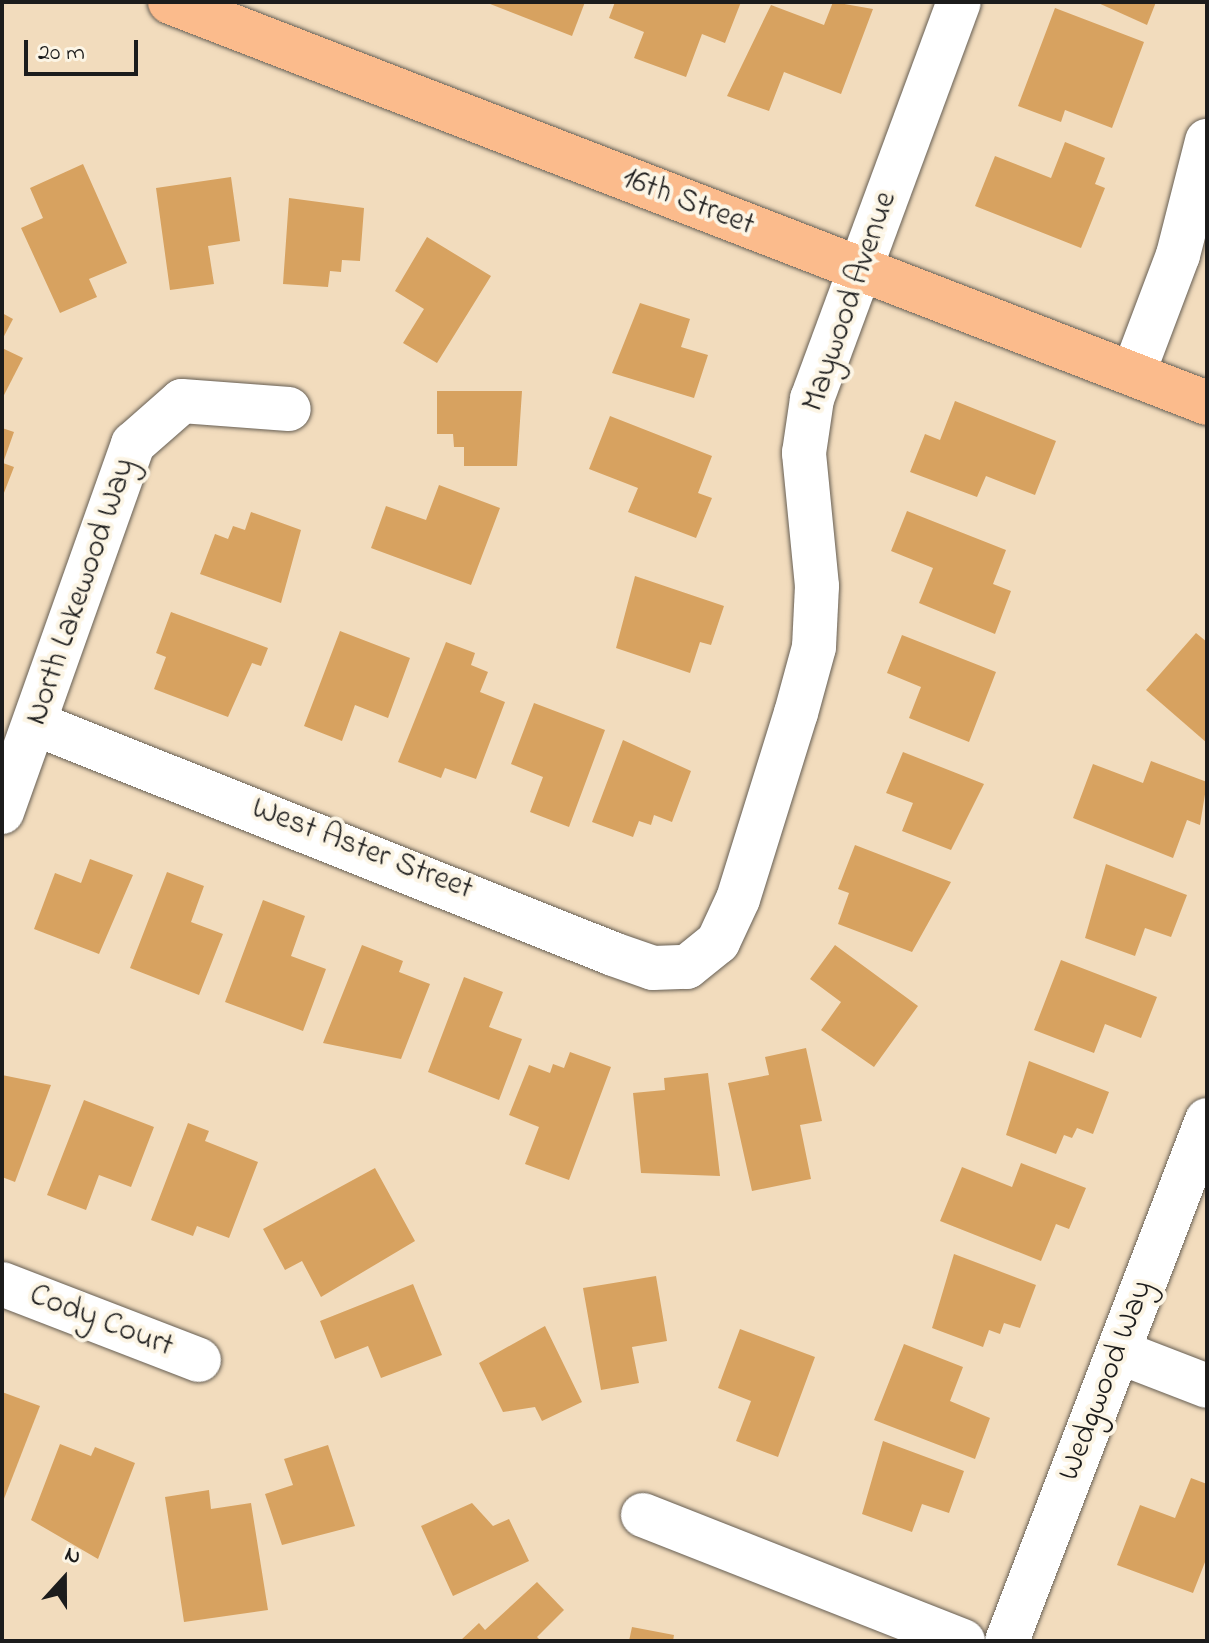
<!DOCTYPE html>
<style>
body{margin:0}
#map{position:relative;width:1209px;height:1643px;overflow:hidden;background:#f2dcbd;font-family:"Indie Flower",sans-serif}
div>[style]{position:absolute}
[style*='--x']{left:calc(var(--x)*1px);top:calc(var(--y)*1px);width:calc(var(--w)*1px);rotate:calc(var(--a)*1deg)}
.building>*{inset:0;background:#d7a260}
.roads{filter:drop-shadow(0 0 2px #675f54) drop-shadow(0 0 2px #675f54)}
.minor>*{height:44px;margin:-22px;padding:0 22px;transform-origin:22px;border-radius:22px;background:#fff}
.major>*{height:44px;margin:-22px;padding:0 22px;transform-origin:22px;border-radius:22px;background:#fbbb8c}
span{translate:-50% -50%;white-space:nowrap;text-align:center;line-height:1.15;-webkit-text-stroke:8px #fcf5e5;paint-order:stroke}
.street-label{font-size:32px;color:#1c1c1c}
.frame{position:absolute;inset:0;border:4px solid #1c1c1c;pointer-events:none}
.north{position:absolute;left:24px;top:1539px;width:80px;height:80px;-webkit-text-stroke:6px #fcf5e5;paint-order:stroke;rotate:21deg;font-size:22px;font-weight:700;line-height:32px;text-align:center;color:#1c1c1c}
.north::after{content:'';display:block;margin:auto;width:28px;height:36px;background:#1c1c1c;clip-path:polygon(50% 0,100% 100%,50% 72%,0 100%)}
.scale{position:absolute;left:24px;top:40px;width:114px;height:36px;box-sizing:border-box;border:4px solid #1c1c1c;border-top:0;padding-left:10px;font-size:24px;line-height:28px;white-space:nowrap;color:#1c1c1c;-webkit-text-stroke:6px #fcf5e5;paint-order:stroke}
</style>
<div id="map">
<div class="building">
<i style="clip-path:polygon(485px 2px,585px 2px,572px 36px)"></i>
<i style="clip-path:polygon(615px 2px,741px 2px,725px 43px,702px 34px,686px 77px,634px 58px,644px 32px,609px 18px)"></i>
<i style="clip-path:polygon(833px 2px,873px 9px,841px 94px,784px 72px,769px 111px,727px 96px,771px 5px,824px 25px)"></i>
<i style="clip-path:polygon(1096px 2px,1156px 2px,1147px 25px)"></i>
<i style="clip-path:polygon(1055px 8px,1144px 42px,1112px 128px,1065px 110px,1061px 122px,1018px 106px)"></i>
<i style="clip-path:polygon(1065px 142px,1105px 158px,1095px 184px,1105px 188px,1081px 248px,975px 206px,995px 156px,1051px 178px)"></i>
<i style="clip-path:polygon(83px 164px,127px 263px,89px 279px,97px 297px,60px 313px,21px 228px,43px 218px,30px 188px)"></i>
<i style="clip-path:polygon(231px 177px,240px 241px,208px 246px,214px 284px,170px 290px,156px 188px)"></i>
<i style="clip-path:polygon(289px 198px,364px 208px,360px 261px,342px 260px,341px 272px,330px 271px,328px 287px,283px 284px)"></i>
<i style="clip-path:polygon(427px 237px,491px 276px,437px 363px,403px 343px,424px 309px,395px 291px)"></i>
<i style="clip-path:polygon(640px 303px,690px 319px,681px 347px,708px 355px,694px 398px,612px 373px)"></i>
<i style="clip-path:polygon(2px 313px,13px 319px,2px 340px)"></i>
<i style="clip-path:polygon(2px 348px,23px 358px,2px 399px)"></i>
<i style="clip-path:polygon(437px 391px,522px 391px,517px 466px,464px 466px,464px 447px,454px 447px,453px 434px,437px 434px)"></i>
<i style="clip-path:polygon(955px 401px,1056px 441px,1035px 495px,986px 476px,977px 497px,910px 472px,925px 434px,940px 440px)"></i>
<i style="clip-path:polygon(610px 416px,712px 456px,698px 493px,712px 498px,696px 538px,628px 512px,638px 488px,589px 469px)"></i>
<i style="clip-path:polygon(2px 428px,14px 432px,3px 463px,14px 467px,2px 498px)"></i>
<i style="clip-path:polygon(439px 485px,500px 508px,471px 585px,371px 548px,386px 506px,426px 520px)"></i>
<i style="clip-path:polygon(907px 511px,1006px 550px,993px 584px,1011px 591px,995px 634px,919px 603px,933px 568px,891px 551px)"></i>
<i style="clip-path:polygon(251px 512px,301px 530px,281px 603px,200px 574px,215px 534px,228px 539px,233px 526px,245px 530px)"></i>
<i style="clip-path:polygon(635px 576px,724px 606px,711px 645px,700px 642px,690px 673px,616px 648px)"></i>
<i style="clip-path:polygon(171px 612px,268px 648px,261px 666px,252px 663px,228px 717px,154px 689px,166px 657px,156px 653px)"></i>
<i style="clip-path:polygon(340px 631px,410px 658px,388px 718px,355px 705px,342px 741px,304px 726px)"></i>
<i style="clip-path:polygon(1196px 633px,1207px 642px,1207px 743px,1146px 690px)"></i>
<i style="clip-path:polygon(902px 635px,996px 672px,969px 742px,909px 718px,921px 687px,887px 673px)"></i>
<i style="clip-path:polygon(446px 642px,475px 653px,471px 665px,488px 672px,480px 692px,505px 702px,476px 779px,445px 768px,441px 778px,398px 762px)"></i>
<i style="clip-path:polygon(534px 703px,605px 730px,569px 827px,530px 812px,543px 777px,511px 764px)"></i>
<i style="clip-path:polygon(623px 740px,691px 771px,672px 822px,654px 815px,651px 825px,639px 821px,633px 837px,592px 822px)"></i>
<i style="clip-path:polygon(903px 752px,984px 784px,951px 850px,902px 831px,913px 803px,886px 793px)"></i>
<i style="clip-path:polygon(1151px 761px,1207px 782px,1200px 825px,1187px 820px,1173px 858px,1073px 818px,1093px 764px,1143px 783px)"></i>
<i style="clip-path:polygon(855px 845px,951px 882px,912px 952px,838px 924px,849px 893px,838px 889px)"></i>
<i style="clip-path:polygon(90px 859px,133px 875px,99px 954px,34px 929px,55px 873px,81px 883px)"></i>
<i style="clip-path:polygon(1106px 864px,1187px 895px,1171px 937px,1145px 928px,1135px 956px,1085px 938px)"></i>
<i style="clip-path:polygon(167px 872px,204px 886px,191px 922px,223px 934px,199px 995px,130px 968px)"></i>
<i style="clip-path:polygon(263px 900px,305px 916px,291px 956px,326px 969px,303px 1031px,225px 1002px)"></i>
<i style="clip-path:polygon(362px 945px,403px 961px,399px 972px,430px 984px,401px 1059px,323px 1043px)"></i>
<i style="clip-path:polygon(835px 945px,918px 1006px,874px 1067px,821px 1030px,841px 1002px,810px 979px)"></i>
<i style="clip-path:polygon(1061px 960px,1157px 997px,1141px 1038px,1105px 1024px,1094px 1053px,1034px 1030px)"></i>
<i style="clip-path:polygon(464px 977px,503px 992px,489px 1027px,522px 1039px,499px 1100px,428px 1072px)"></i>
<i style="clip-path:polygon(806px 1048px,822px 1121px,800px 1125px,811px 1179px,752px 1191px,728px 1083px,769px 1075px,765px 1057px)"></i>
<i style="clip-path:polygon(570px 1052px,611px 1067px,569px 1180px,525px 1164px,539px 1127px,509px 1115px,529px 1065px,550px 1073px,553px 1064px,564px 1068px)"></i>
<i style="clip-path:polygon(1029px 1061px,1109px 1092px,1093px 1134px,1077px 1128px,1072px 1138px,1064px 1135px,1056px 1154px,1006px 1135px)"></i>
<i style="clip-path:polygon(708px 1073px,720px 1176px,641px 1173px,633px 1093px,665px 1090px,664px 1078px)"></i>
<i style="clip-path:polygon(2px 1075px,51px 1085px,15px 1182px,2px 1177px)"></i>
<i style="clip-path:polygon(84px 1100px,154px 1127px,131px 1187px,99px 1175px,86px 1210px,47px 1195px)"></i>
<i style="clip-path:polygon(188px 1123px,209px 1131px,205px 1141px,258px 1162px,229px 1238px,197px 1226px,193px 1236px,151px 1220px)"></i>
<i style="clip-path:polygon(1021px 1163px,1086px 1188px,1069px 1229px,1056px 1224px,1041px 1261px,940px 1221px,962px 1167px,1012px 1187px)"></i>
<i style="clip-path:polygon(375px 1168px,415px 1241px,321px 1297px,302px 1261px,285px 1270px,263px 1229px)"></i>
<i style="clip-path:polygon(954px 1254px,1036px 1285px,1020px 1328px,1004px 1323px,1000px 1334px,989px 1330px,983px 1347px,932px 1328px)"></i>
<i style="clip-path:polygon(656px 1276px,667px 1341px,632px 1347px,639px 1383px,601px 1390px,583px 1288px)"></i>
<i style="clip-path:polygon(413px 1284px,442px 1355px,381px 1378px,368px 1346px,335px 1359px,320px 1321px)"></i>
<i style="clip-path:polygon(545px 1326px,582px 1402px,542px 1421px,535px 1407px,503px 1412px,479px 1363px)"></i>
<i style="clip-path:polygon(740px 1329px,815px 1357px,778px 1457px,736px 1441px,751px 1401px,718px 1388px)"></i>
<i style="clip-path:polygon(904px 1344px,963px 1367px,950px 1401px,990px 1418px,975px 1459px,874px 1420px)"></i>
<i style="clip-path:polygon(2px 1392px,40px 1406px,2px 1504px)"></i>
<i style="clip-path:polygon(883px 1441px,964px 1471px,949px 1513px,922px 1504px,912px 1532px,862px 1514px)"></i>
<i style="clip-path:polygon(60px 1444px,91px 1456px,95px 1447px,135px 1463px,98px 1559px,31px 1520px)"></i>
<i style="clip-path:polygon(328px 1445px,355px 1526px,282px 1545px,265px 1494px,293px 1485px,284px 1459px)"></i>
<i style="clip-path:polygon(1191px 1478px,1207px 1484px,1207px 1557px,1193px 1593px,1117px 1565px,1140px 1505px,1175px 1518px)"></i>
<i style="clip-path:polygon(209px 1490px,211px 1509px,251px 1503px,268px 1610px,184px 1622px,165px 1497px)"></i>
<i style="clip-path:polygon(472px 1503px,493px 1526px,509px 1519px,529px 1561px,453px 1596px,421px 1526px)"></i>
<i style="clip-path:polygon(537px 1582px,564px 1610px,537px 1637px,541px 1641px,460px 1641px,479px 1623px,485px 1630px)"></i>
<i style="clip-path:polygon(632px 1627px,674px 1635px,673px 1641px,629px 1641px)"></i>
</div>
<div class="roads">
<div class="minor">
<i style="--x:1133;--y:374;--w:127;--a:-69.3"></i>
<i style="--x:1178;--y:255;--w:118;--a:-75.7"></i>
<i style="--x:36;--y:724;--w:621;--a:21.73"></i>
<i style="--x:613;--y:954;--w:42;--a:19.3"></i>
<i style="--x:653;--y:968;--w:34;--a:-2"></i>
<i style="--x:687;--y:967;--w:40;--a:-39"></i>
<i style="--x:718;--y:942;--w:47;--a:-65.1"></i>
<i style="--x:738;--y:899;--w:195;--a:-72.7"></i>
<i style="--x:796;--y:713;--w:68;--a:-74.7"></i>
<i style="--x:814;--y:647;--w:61;--a:-87.2"></i>
<i style="--x:817;--y:586;--w:134;--a:-95.6"></i>
<i style="--x:804;--y:453;--w:55;--a:-81.6"></i>
<i style="--x:812;--y:399;--w:423;--a:-69.7"></i>
<i style="--x:2;--y:812;--w:391;--a:-70.4"></i>
<i style="--x:133;--y:444;--w:65;--a:-41.3"></i>
<i style="--x:182;--y:401;--w:107;--a:4.3"></i>
<i style="--x:2;--y:1284;--w:211;--a:21.1"></i>
<i style="--x:1119;--y:1352;--w:94;--a:21.1"></i>
<i style="--x:643;--y:1515;--w:344;--a:21.5"></i>
<i style="--x:1007;--y:1641;--w:558;--a:-69"></i>
</div>
<div class="major">
<i style="--x:170;--y:2;--w:1112;--a:21.14"></i>
</div>
</div>
<div class="street-label">
<span style="left:688px;top:203px;rotate:21deg">16th Street</span>
<span style="left:851px;top:302px;rotate:-71deg">Maywood Avenue</span>
<span style="left:82px;top:592px;rotate:-71deg">North Lakewood Way</span>
<span style="left:362px;top:850px;rotate:21deg">West Aster Street</span>
<span style="left:101px;top:1322px;rotate:21deg">Cody Court</span>
<span style="left:1107px;top:1381px;rotate:-69deg">Wedgwood Way</span>
</div>
<div class="frame"></div>
<div class="north">N</div>
<div class="scale">20 m</div>
</div>
